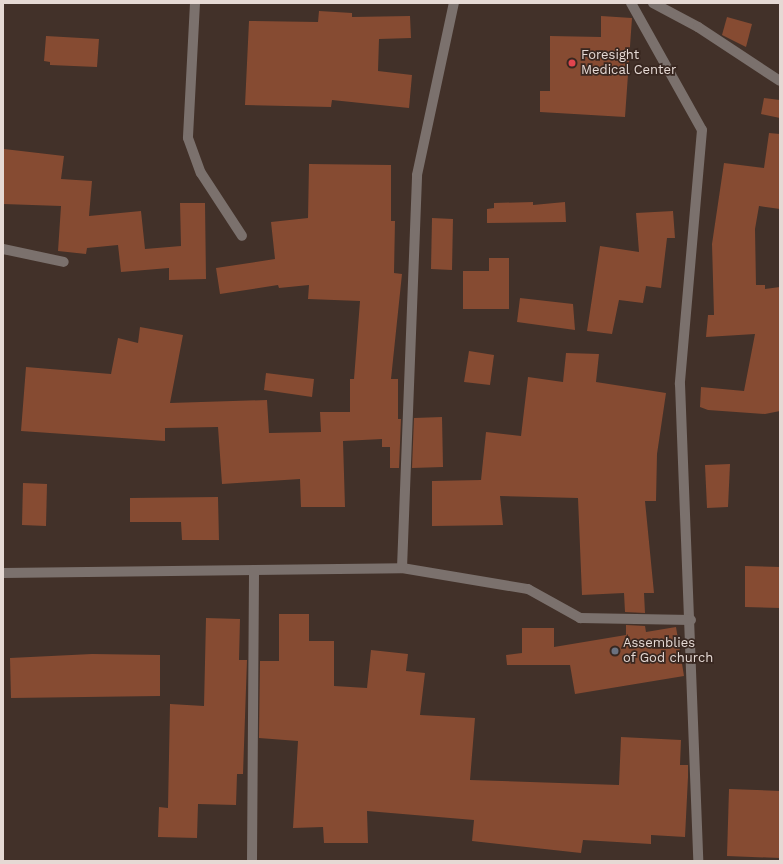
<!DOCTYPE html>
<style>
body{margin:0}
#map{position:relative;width:783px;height:864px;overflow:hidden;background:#423129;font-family:"Work Sans",sans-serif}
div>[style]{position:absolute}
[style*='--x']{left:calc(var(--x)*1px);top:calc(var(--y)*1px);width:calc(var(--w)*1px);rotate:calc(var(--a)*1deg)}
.building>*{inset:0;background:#864b32}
.minor>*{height:10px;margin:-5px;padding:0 5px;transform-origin:5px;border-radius:5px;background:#7b716d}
.dots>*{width:11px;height:11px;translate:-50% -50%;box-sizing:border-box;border:2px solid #382720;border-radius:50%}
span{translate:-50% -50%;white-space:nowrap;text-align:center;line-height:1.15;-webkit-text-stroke:3.5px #382720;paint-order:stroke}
.poi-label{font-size:13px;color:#e5d9d4}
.left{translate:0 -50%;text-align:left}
.frame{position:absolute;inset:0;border:4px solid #e5d9d4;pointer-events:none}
</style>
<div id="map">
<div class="building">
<i style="clip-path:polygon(319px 11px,352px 13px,352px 17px,410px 16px,411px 38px,379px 39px,378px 71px,412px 75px,409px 108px,332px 100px,331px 107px,245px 105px,249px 21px,318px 22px)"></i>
<i style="clip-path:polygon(601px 16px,632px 18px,625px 117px,540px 112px,540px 91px,550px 91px,550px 36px,601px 37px)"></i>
<i style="clip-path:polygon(727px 17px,752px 24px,746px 47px,722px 35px)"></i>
<i style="clip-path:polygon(46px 36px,99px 39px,97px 67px,50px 65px,50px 62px,44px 61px)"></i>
<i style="clip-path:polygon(764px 98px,780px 100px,780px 118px,761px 114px)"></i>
<i style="clip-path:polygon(769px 133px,780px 134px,780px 209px,759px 206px,755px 229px,756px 285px,765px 285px,765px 289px,780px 287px,780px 411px,765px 414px,708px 410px,700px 407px,701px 387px,744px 391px,755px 334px,706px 337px,708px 315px,714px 315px,712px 244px,724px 163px,764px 168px)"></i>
<i style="clip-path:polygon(4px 149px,64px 156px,61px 179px,92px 181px,89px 216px,141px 211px,145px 249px,181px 246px,180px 203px,205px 203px,206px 279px,169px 280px,169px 268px,121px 272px,118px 245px,87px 248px,86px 254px,58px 251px,61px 206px,3px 204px)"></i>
<i style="clip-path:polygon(309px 164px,391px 165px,391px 221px,395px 221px,394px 273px,402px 274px,391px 379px,398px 379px,398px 419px,401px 419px,399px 468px,390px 468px,390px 447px,382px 447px,382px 439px,343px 441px,345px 507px,301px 507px,300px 479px,222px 484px,218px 427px,165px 428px,165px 441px,21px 431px,26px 367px,111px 374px,118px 338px,138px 343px,140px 327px,183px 335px,170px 403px,267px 400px,269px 433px,321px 432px,320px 412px,350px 412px,350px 379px,354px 379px,360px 301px,308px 299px,309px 285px,279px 288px,278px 285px,220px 294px,216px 268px,275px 259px,271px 222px,308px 218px)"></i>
<i style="clip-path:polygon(533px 202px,533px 205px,565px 202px,566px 222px,487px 223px,487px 209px,494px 208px,494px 203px)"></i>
<i style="clip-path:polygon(673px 211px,675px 238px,667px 238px,661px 288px,646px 286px,643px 303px,619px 300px,612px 334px,587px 331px,600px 246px,639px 252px,636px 213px)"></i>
<i style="clip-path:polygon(432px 218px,453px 219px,452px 270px,431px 269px)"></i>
<i style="clip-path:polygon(489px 258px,509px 258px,509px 309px,463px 309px,463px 271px,489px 271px)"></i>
<i style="clip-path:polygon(520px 298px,573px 304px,575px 330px,517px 322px)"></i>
<i style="clip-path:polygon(469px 351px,494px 355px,490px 385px,464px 382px)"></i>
<i style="clip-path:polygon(566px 353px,599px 354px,596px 382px,666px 393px,657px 454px,656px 501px,645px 501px,654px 593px,644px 593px,645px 613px,625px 612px,624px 593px,582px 595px,578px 498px,500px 496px,503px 525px,432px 526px,432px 481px,481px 480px,486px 432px,521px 436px,528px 377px,563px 382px)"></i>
<i style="clip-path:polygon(266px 373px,314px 379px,312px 397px,264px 390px)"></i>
<i style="clip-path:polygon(442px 417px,443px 467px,412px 468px,414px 418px)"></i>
<i style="clip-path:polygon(730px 464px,728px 507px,707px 508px,705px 465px)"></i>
<i style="clip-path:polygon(23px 483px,47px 484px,46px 526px,22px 525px)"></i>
<i style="clip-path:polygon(218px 497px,219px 540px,182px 540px,181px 522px,130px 522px,130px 498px)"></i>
<i style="clip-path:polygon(745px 566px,780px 567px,780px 608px,745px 607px)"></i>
<i style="clip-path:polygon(279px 614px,309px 614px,309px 641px,334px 641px,334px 686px,367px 688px,371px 650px,408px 654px,406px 671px,425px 673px,420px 715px,475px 718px,470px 780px,619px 785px,621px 737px,681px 740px,680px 765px,688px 765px,688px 777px,685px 837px,651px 835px,651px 844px,583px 840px,581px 853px,472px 841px,474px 820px,367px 811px,368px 843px,324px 843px,323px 827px,293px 828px,298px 741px,259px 738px,260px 661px,279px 661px)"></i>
<i style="clip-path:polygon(206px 618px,240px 619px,239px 660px,247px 660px,243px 774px,237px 774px,236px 805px,198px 804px,197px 838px,158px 837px,159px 807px,168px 808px,170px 704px,204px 706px)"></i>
<i style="clip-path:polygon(626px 625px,645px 626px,646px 632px,676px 627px,684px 676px,575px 694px,570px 665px,507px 665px,506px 655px,522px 653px,522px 628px,554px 628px,554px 647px,626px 635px)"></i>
<i style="clip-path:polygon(92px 654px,160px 655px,160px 696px,11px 698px,10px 658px)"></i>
<i style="clip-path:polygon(729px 789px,780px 791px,780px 858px,727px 856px)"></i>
</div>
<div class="minor">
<i style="--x:195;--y:3;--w:135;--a:93"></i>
<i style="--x:188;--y:138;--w:37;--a:70"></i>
<i style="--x:201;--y:173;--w:75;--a:56.9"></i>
<i style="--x:631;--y:3;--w:145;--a:60.8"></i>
<i style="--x:702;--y:130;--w:255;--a:95"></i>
<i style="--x:680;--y:384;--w:477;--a:87.8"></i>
<i style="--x:653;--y:3;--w:51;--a:28.1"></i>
<i style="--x:698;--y:27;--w:98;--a:33.4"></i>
<i style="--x:3;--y:249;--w:62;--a:12"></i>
<i style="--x:402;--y:568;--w:128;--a:9.5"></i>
<i style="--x:528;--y:589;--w:60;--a:29.1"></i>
<i style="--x:580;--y:618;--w:111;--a:1"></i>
<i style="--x:3;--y:573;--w:399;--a:-0.7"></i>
<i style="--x:402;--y:568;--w:393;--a:-87.8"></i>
<i style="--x:417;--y:175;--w:176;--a:-77.9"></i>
<i style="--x:252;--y:861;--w:291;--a:-89.6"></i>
</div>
<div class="dots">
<i style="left:572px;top:63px;background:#e0444e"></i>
<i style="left:615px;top:651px;background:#6b7280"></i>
</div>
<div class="poi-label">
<span class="left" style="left:581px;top:63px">Foresight<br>Medical Center</span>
<span class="left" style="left:623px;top:651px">Assemblies<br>of God church</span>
</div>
<div class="frame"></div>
</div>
